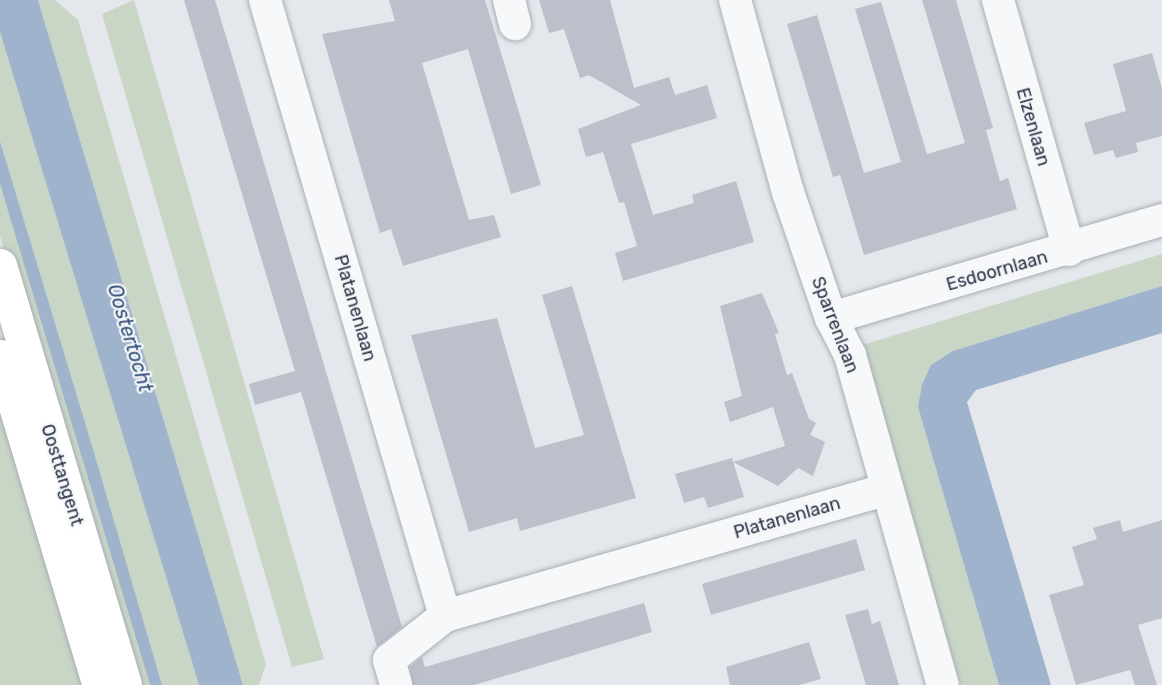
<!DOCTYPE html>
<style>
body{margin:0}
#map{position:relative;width:1162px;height:685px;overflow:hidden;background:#e4e7ec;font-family:Rubik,sans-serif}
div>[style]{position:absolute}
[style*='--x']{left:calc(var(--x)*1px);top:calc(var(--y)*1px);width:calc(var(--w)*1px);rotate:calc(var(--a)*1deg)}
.green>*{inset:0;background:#c9d6c5}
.water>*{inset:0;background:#9fb4cc}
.building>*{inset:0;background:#bbc0ca}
.roads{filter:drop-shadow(0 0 2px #a9aeb7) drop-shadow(0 0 2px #a9aeb7)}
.minor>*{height:32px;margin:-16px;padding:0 16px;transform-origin:16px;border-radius:16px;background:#f7f8fa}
.major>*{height:33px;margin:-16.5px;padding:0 16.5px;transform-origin:16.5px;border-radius:16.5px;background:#fff}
span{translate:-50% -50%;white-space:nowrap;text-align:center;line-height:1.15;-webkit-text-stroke:4.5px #f4f6f9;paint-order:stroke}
.street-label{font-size:18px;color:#2b3445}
.water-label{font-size:20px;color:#34527a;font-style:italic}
</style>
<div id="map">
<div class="green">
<i style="clip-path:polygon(38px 0,55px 0,78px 20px,266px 664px,259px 685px,243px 685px)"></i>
<i style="clip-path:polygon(134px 0,167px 114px,324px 659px,292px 667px,102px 14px)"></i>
<i style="clip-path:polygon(0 32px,144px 503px,199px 685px,162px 685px,0 141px)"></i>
<i style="clip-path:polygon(0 184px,63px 386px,150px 685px,134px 685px,22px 310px,0 236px)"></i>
<i style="clip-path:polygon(1162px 254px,1162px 286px,953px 351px,918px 407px,999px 685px,961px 685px,859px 346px)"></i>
<i style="clip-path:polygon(0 397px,85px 685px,0 685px)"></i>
</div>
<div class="water">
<i style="clip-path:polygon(0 0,38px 0,243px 685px,199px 685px,0 32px)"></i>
<i style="clip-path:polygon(0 141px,92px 446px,162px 685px,150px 685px,0 184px)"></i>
<i style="clip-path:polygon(1162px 286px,1162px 333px,976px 390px,967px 402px,1051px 685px,999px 685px,918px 407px,922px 385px,931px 365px,953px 351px)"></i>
</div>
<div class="building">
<i style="clip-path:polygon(184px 0,215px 0,235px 66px,402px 627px,377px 647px,301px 392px,255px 405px,249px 384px,295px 371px)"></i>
<i style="clip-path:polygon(389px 0,485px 0,541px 185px,511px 194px,468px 49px,422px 63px,469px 220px,494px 215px,501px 237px,403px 266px,391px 229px,380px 233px,322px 34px,395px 21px)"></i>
<i style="clip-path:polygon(539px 0,610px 0,634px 88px,669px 77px,675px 95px,707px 85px,717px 118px,631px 144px,653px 215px,694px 203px,692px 195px,736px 181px,754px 242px,623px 281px,615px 253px,637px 246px,624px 202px,619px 203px,603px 152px,586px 157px,578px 129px,641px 105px,589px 75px,580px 78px,564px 29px,549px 33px)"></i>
<i style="clip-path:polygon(922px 0,956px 0,993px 128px,986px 130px,1000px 181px,1008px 178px,1017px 209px,864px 255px,840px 175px,833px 177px,787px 24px,817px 15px,864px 173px,901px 162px,855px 9px,881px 2px,927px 154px,965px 143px)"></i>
<i style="clip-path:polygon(1152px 53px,1162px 89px,1162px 136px,1136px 143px,1138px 152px,1116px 158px,1113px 150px,1094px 155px,1084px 123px,1126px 111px,1113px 64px)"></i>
<i style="clip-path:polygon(572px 286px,636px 498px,520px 531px,517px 518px,469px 532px,411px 335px,497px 318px,535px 448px,584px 435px,542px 295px)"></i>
<i style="clip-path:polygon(762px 293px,779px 333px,775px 334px,787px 375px,792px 373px,809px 419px,816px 423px,810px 435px,825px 442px,813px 476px,798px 468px,778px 486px,733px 462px,785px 446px,773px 407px,730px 422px,724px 402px,742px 396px,720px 306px)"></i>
<i style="clip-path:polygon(732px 458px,744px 497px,708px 508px,704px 497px,684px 503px,675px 474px)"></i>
<i style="clip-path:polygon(1120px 520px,1123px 532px,1162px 520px,1162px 618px,1138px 625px,1157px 685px,1135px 685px,1130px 670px,1076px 685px,1049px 595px,1084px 585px,1072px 547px,1097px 539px,1093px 528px)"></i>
<i style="clip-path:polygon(856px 539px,865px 570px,711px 615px,702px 584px)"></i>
<i style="clip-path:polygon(644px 603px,652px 632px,474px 685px,413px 685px,410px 667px,422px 657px,425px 667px)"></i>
<i style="clip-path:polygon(868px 609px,872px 624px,880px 621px,899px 685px,866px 685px,845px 615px)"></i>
<i style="clip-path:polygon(809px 642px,821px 679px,799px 685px,730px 685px,726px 667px)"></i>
</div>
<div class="roads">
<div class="minor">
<i style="--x:265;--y:0;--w:642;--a:73.71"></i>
<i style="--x:445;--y:616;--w:71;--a:141.8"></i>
<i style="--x:389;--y:660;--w:26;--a:74"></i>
<i style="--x:509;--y:0;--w:25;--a:76"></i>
<i style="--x:735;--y:0;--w:199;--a:74.6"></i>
<i style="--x:788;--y:192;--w:133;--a:71.2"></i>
<i style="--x:831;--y:318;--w:42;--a:62.8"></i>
<i style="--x:850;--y:355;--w:343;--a:74.3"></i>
<i style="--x:998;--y:0;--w:260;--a:74.1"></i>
<i style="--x:831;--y:318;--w:345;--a:-16.5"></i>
<i style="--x:445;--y:616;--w:460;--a:-16"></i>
</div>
<div class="major">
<i style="--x:0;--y:265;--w:438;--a:73.4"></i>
<i style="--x:0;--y:356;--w:344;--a:73.3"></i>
</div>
</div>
<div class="street-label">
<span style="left:1033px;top:127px;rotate:74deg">Elzenlaan</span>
<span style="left:997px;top:271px;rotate:-16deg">Esdoornlaan</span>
<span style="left:355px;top:308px;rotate:74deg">Platanenlaan</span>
<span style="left:835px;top:325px;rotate:69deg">Sparrenlaan</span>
<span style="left:62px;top:475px;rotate:73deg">Oosttangent</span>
<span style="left:787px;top:518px;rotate:-16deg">Platanenlaan</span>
</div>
<div class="water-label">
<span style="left:130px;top:338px;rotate:73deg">Oostertocht</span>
</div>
</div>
